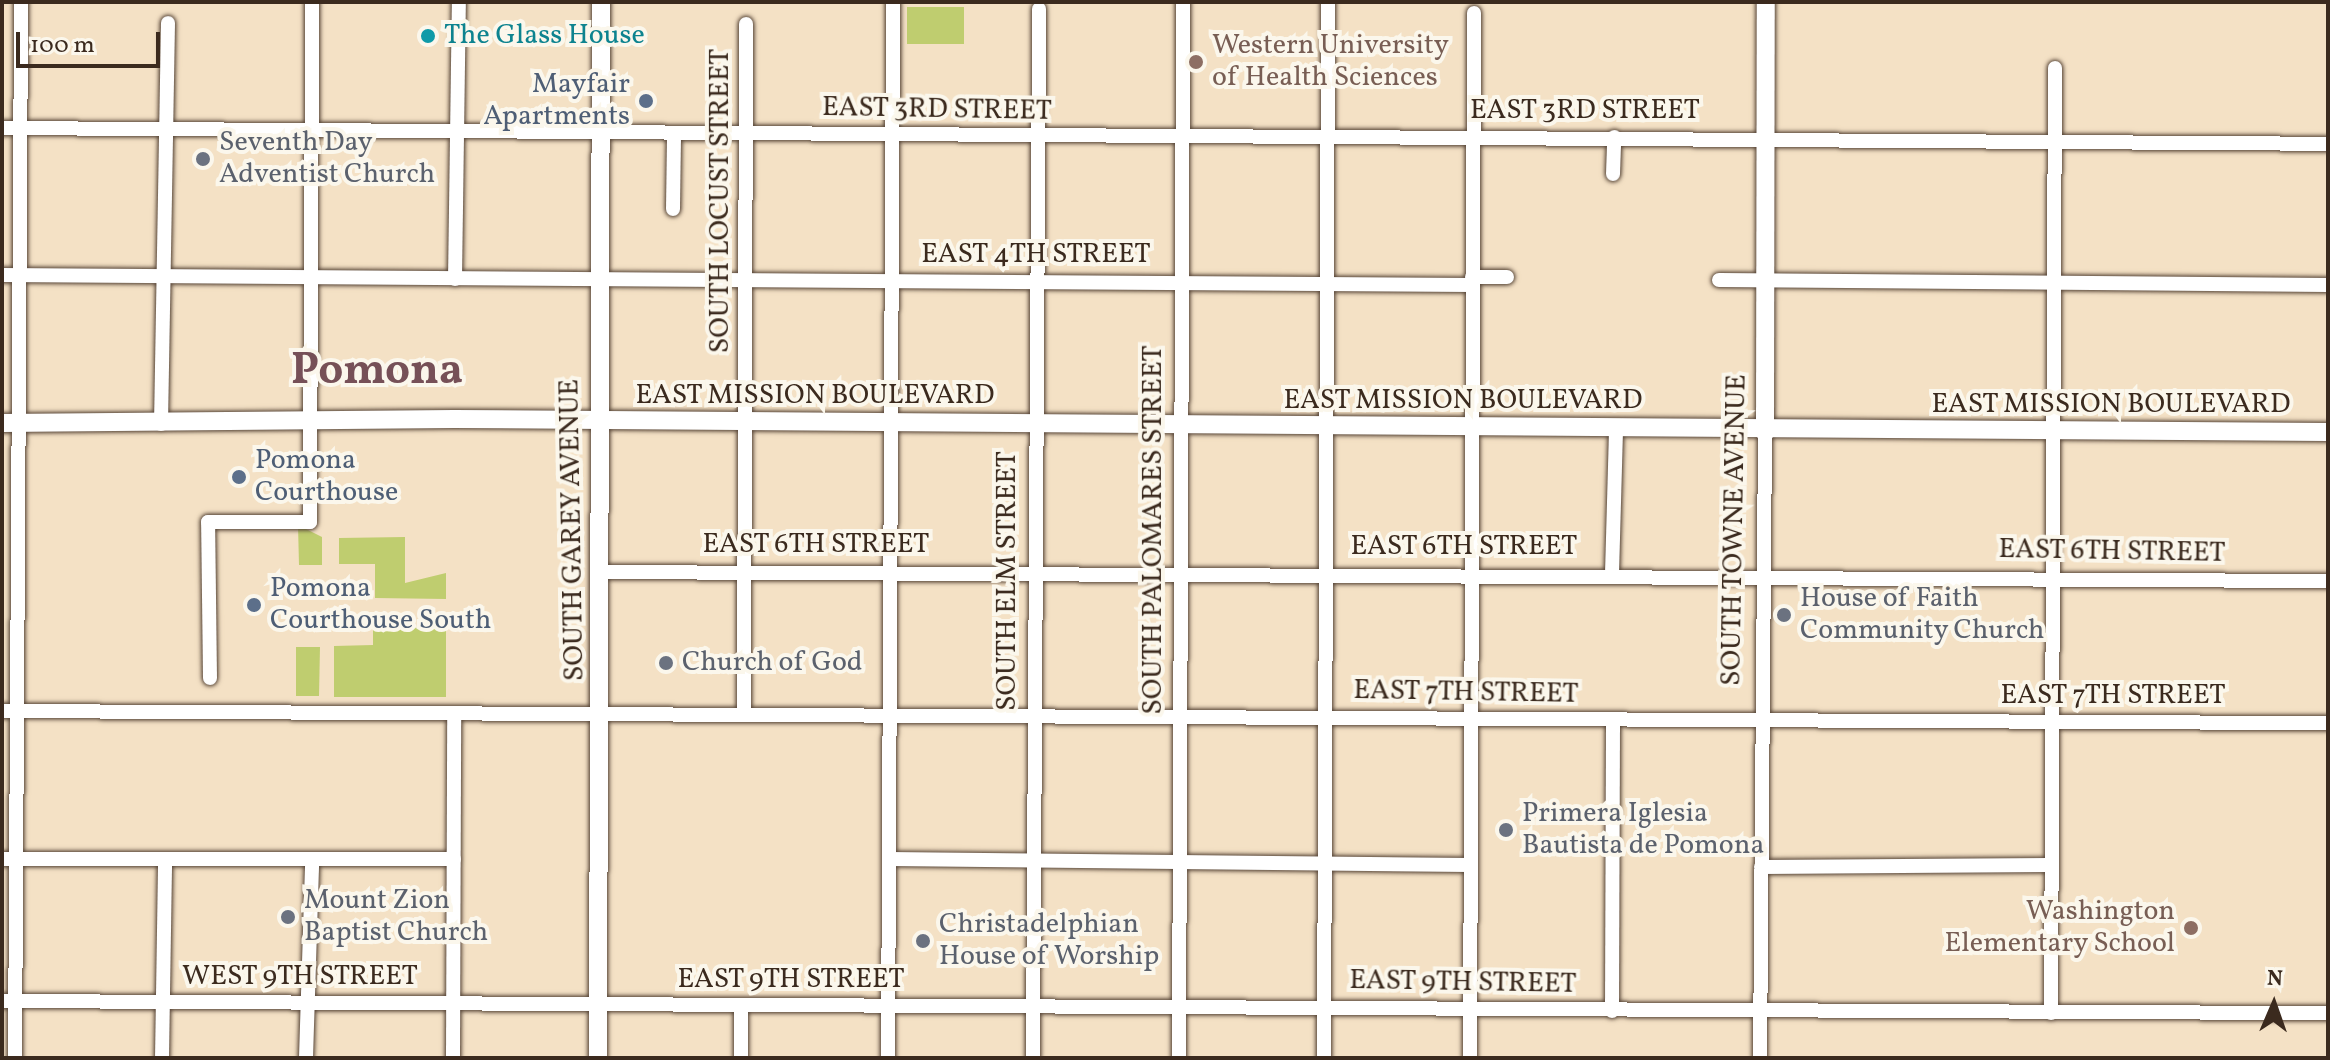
<!DOCTYPE html>
<style>
body{margin:0}
#map{position:relative;width:2330px;height:1060px;overflow:hidden;background:#f4e1c5;font-family:Vollkorn,serif}
div>[style]{position:absolute}
[style*='--x']{left:calc(var(--x)*1px);top:calc(var(--y)*1px);width:calc(var(--w)*1px);rotate:calc(var(--a)*1deg)}
.green>*{inset:0;background:#bfcd6f}
.roads{filter:drop-shadow(0 0 2px #574537) drop-shadow(0 0 2px #574537)}
.minor>*{height:14px;margin:-7px;padding:0 7px;transform-origin:7px;border-radius:7px;background:#fff}
.major>*{height:18px;margin:-9px;padding:0 9px;transform-origin:9px;border-radius:9px;background:#fff}
.dots>*{width:22px;height:22px;translate:-50% -50%;box-sizing:border-box;border:4px solid #fbf7ec;border-radius:50%}
span{translate:-50% -50%;white-space:nowrap;text-align:center;line-height:1.15;-webkit-text-stroke:8px #fbf7ec;paint-order:stroke}
.culture-label{font-size:28px;color:#0d838f}
.left{translate:0 -50%;text-align:left}
.education-label{font-size:28px;color:#785e54}
.right{translate:-100% -50%;text-align:right}
.service-label{font-size:28px;color:#4e5e75}
.street-label{font-size:28px;color:#3b2a1e}
.worship-label{font-size:28px;color:#5b616d}
.town-label{font-size:44px;color:#765057;font-weight:700}
.frame{position:absolute;inset:0;border:4px solid #3b2a1e;pointer-events:none}
.north{position:absolute;left:2234px;top:964px;width:80px;height:80px;-webkit-text-stroke:6px #fbf7ec;paint-order:stroke;rotate:2deg;font-size:22px;font-weight:700;line-height:32px;text-align:center;color:#3b2a1e}
.north::after{content:'';display:block;margin:auto;width:28px;height:36px;background:#3b2a1e;clip-path:polygon(50% 0,100% 100%,50% 72%,0 100%)}
.scale{position:absolute;left:16px;top:32px;width:144px;height:36px;box-sizing:border-box;border:4px solid #3b2a1e;border-top:0;padding-left:10px;font-size:24px;line-height:28px;white-space:nowrap;color:#3b2a1e;-webkit-text-stroke:6px #fbf7ec;paint-order:stroke}
</style>
<div id="map">
<div class="green">
<i style="clip-path:polygon(907px 7px,964px 7px,964px 44px,907px 44px)"></i>
<i style="clip-path:polygon(298px 525px,322px 537px,322px 565px,299px 565px)"></i>
<i style="clip-path:polygon(405px 537px,405px 583px,446px 573px,446px 599px,375px 598px,375px 564px,339px 564px,339px 538px)"></i>
<i style="clip-path:polygon(373px 627px,446px 628px,446px 697px,334px 697px,334px 646px,373px 645px)"></i>
<i style="clip-path:polygon(296px 647px,320px 647px,319px 696px,296px 696px)"></i>
</div>
<div class="roads">
<div class="minor">
<i style="--x:2;--y:128;--w:2326;--a:0.39"></i>
<i style="--x:1613;--y:174;--w:37;--a:-88"></i>
<i style="--x:673;--y:209;--w:75;--a:-89.2"></i>
<i style="--x:2;--y:275;--w:1470;--a:0.39"></i>
<i style="--x:1472;--y:277;--w:35;--a:0"></i>
<i style="--x:455;--y:279;--w:277;--a:-89.2"></i>
<i style="--x:1719;--y:280;--w:609;--a:0.47"></i>
<i style="--x:161;--y:424;--w:401;--a:-89"></i>
<i style="--x:599;--y:572;--w:1729;--a:0.3"></i>
<i style="--x:1612;--y:574;--w:144;--a:-88.4"></i>
<i style="--x:210;--y:678;--w:156;--a:-90.7"></i>
<i style="--x:208;--y:522;--w:102;--a:0"></i>
<i style="--x:310;--y:522;--w:520;--a:-89.78"></i>
<i style="--x:2;--y:711;--w:2326;--a:0.3"></i>
<i style="--x:744;--y:714;--w:690;--a:-89.83"></i>
<i style="--x:2;--y:859;--w:452;--a:0"></i>
<i style="--x:889;--y:859;--w:580;--a:0.59"></i>
<i style="--x:1761;--y:867;--w:288;--a:-0.4"></i>
<i style="--x:2;--y:1001;--w:2326;--a:0.3"></i>
<i style="--x:1612;--y:1011;--w:291;--a:-89.8"></i>
<i style="--x:2051;--y:1013;--w:945;--a:-89.76"></i>
<i style="--x:15;--y:1058;--w:1056;--a:-89.67"></i>
<i style="--x:162;--y:1058;--w:198;--a:-89.1"></i>
<i style="--x:306;--y:1058;--w:196;--a:-88.2"></i>
<i style="--x:453;--y:1058;--w:345;--a:-89.8"></i>
<i style="--x:741;--y:1058;--w:51;--a:-90"></i>
<i style="--x:888;--y:1058;--w:1056;--a:-89.73"></i>
<i style="--x:1033;--y:1058;--w:1049;--a:-89.67"></i>
<i style="--x:1179;--y:1058;--w:1056;--a:-89.78"></i>
<i style="--x:1324;--y:1058;--w:1056;--a:-89.78"></i>
<i style="--x:1470;--y:1058;--w:1045;--a:-89.78"></i>
<i style="--x:1760;--y:1058;--w:625;--a:-89.54"></i>
</div>
<div class="major">
<i style="--x:2;--y:423;--w:452;--a:-0.5"></i>
<i style="--x:454;--y:419;--w:1874;--a:0.4"></i>
<i style="--x:1765;--y:433;--w:431;--a:-89.9"></i>
<i style="--x:598;--y:1058;--w:1056;--a:-89.84"></i>
</div>
</div>
<div class="dots">
<i style="left:428px;top:36px;background:#0f9aa8"></i>
<i style="left:1196px;top:62px;background:#8d6e63"></i>
<i style="left:646px;top:101px;background:#5c6f8a"></i>
<i style="left:203px;top:159px;background:#6b7280"></i>
<i style="left:239px;top:477px;background:#5c6f8a"></i>
<i style="left:254px;top:605px;background:#5c6f8a"></i>
<i style="left:1784px;top:615px;background:#6b7280"></i>
<i style="left:666px;top:663px;background:#6b7280"></i>
<i style="left:1506px;top:830px;background:#6b7280"></i>
<i style="left:288px;top:917px;background:#6b7280"></i>
<i style="left:2191px;top:928px;background:#8d6e63"></i>
<i style="left:923px;top:941px;background:#6b7280"></i>
</div>
<div class="culture-label">
<span class="left" style="left:444px;top:36px">The Glass House</span>
</div>
<div class="education-label">
<span class="left" style="left:1212px;top:62px">Western University<br>of Health Sciences</span>
<span class="right" style="left:2175px;top:928px">Washington<br>Elementary School</span>
</div>
<div class="service-label">
<span class="right" style="left:630px;top:101px">Mayfair<br>Apartments</span>
<span class="left" style="left:255px;top:477px">Pomona<br>Courthouse</span>
<span class="left" style="left:270px;top:605px">Pomona<br>Courthouse South</span>
</div>
<div class="street-label">
<span style="left:937px;top:110px;rotate:1deg">EAST 3RD STREET</span>
<span style="left:1585px;top:111px">EAST 3RD STREET</span>
<span style="left:721px;top:201px;rotate:-90deg">SOUTH LOCUST STREET</span>
<span style="left:1036px;top:255px">EAST 4TH STREET</span>
<span style="left:815px;top:396px">EAST MISSION BOULEVARD</span>
<span style="left:1463px;top:401px">EAST MISSION BOULEVARD</span>
<span style="left:2111px;top:405px">EAST MISSION BOULEVARD</span>
<span style="left:573px;top:530px;rotate:-91deg">SOUTH GAREY AVENUE</span>
<span style="left:1154px;top:530px;rotate:-90deg">SOUTH PALOMARES STREET</span>
<span style="left:1735px;top:530px;rotate:-89deg">SOUTH TOWNE AVENUE</span>
<span style="left:816px;top:545px">EAST 6TH STREET</span>
<span style="left:1464px;top:547px">EAST 6TH STREET</span>
<span style="left:2112px;top:552px;rotate:1deg">EAST 6TH STREET</span>
<span style="left:1008px;top:581px;rotate:-90deg">SOUTH ELM STREET</span>
<span style="left:1466px;top:693px;rotate:1deg">EAST 7TH STREET</span>
<span style="left:2113px;top:696px">EAST 7TH STREET</span>
<span style="left:300px;top:977px">WEST 9TH STREET</span>
<span style="left:791px;top:980px">EAST 9TH STREET</span>
<span style="left:1463px;top:983px;rotate:1deg">EAST 9TH STREET</span>
</div>
<div class="worship-label">
<span class="left" style="left:219px;top:159px">Seventh Day<br>Adventist Church</span>
<span class="left" style="left:1800px;top:615px">House of Faith<br>Community Church</span>
<span class="left" style="left:682px;top:663px">Church of God</span>
<span class="left" style="left:1522px;top:830px">Primera Iglesia<br>Bautista de Pomona</span>
<span class="left" style="left:304px;top:917px">Mount Zion<br>Baptist Church</span>
<span class="left" style="left:939px;top:941px">Christadelphian<br>House of Worship</span>
</div>
<div class="town-label">
<span style="left:377px;top:372px">Pomona</span>
</div>
<div class="frame"></div>
<div class="north">N</div>
<div class="scale">100 m</div>
</div>
